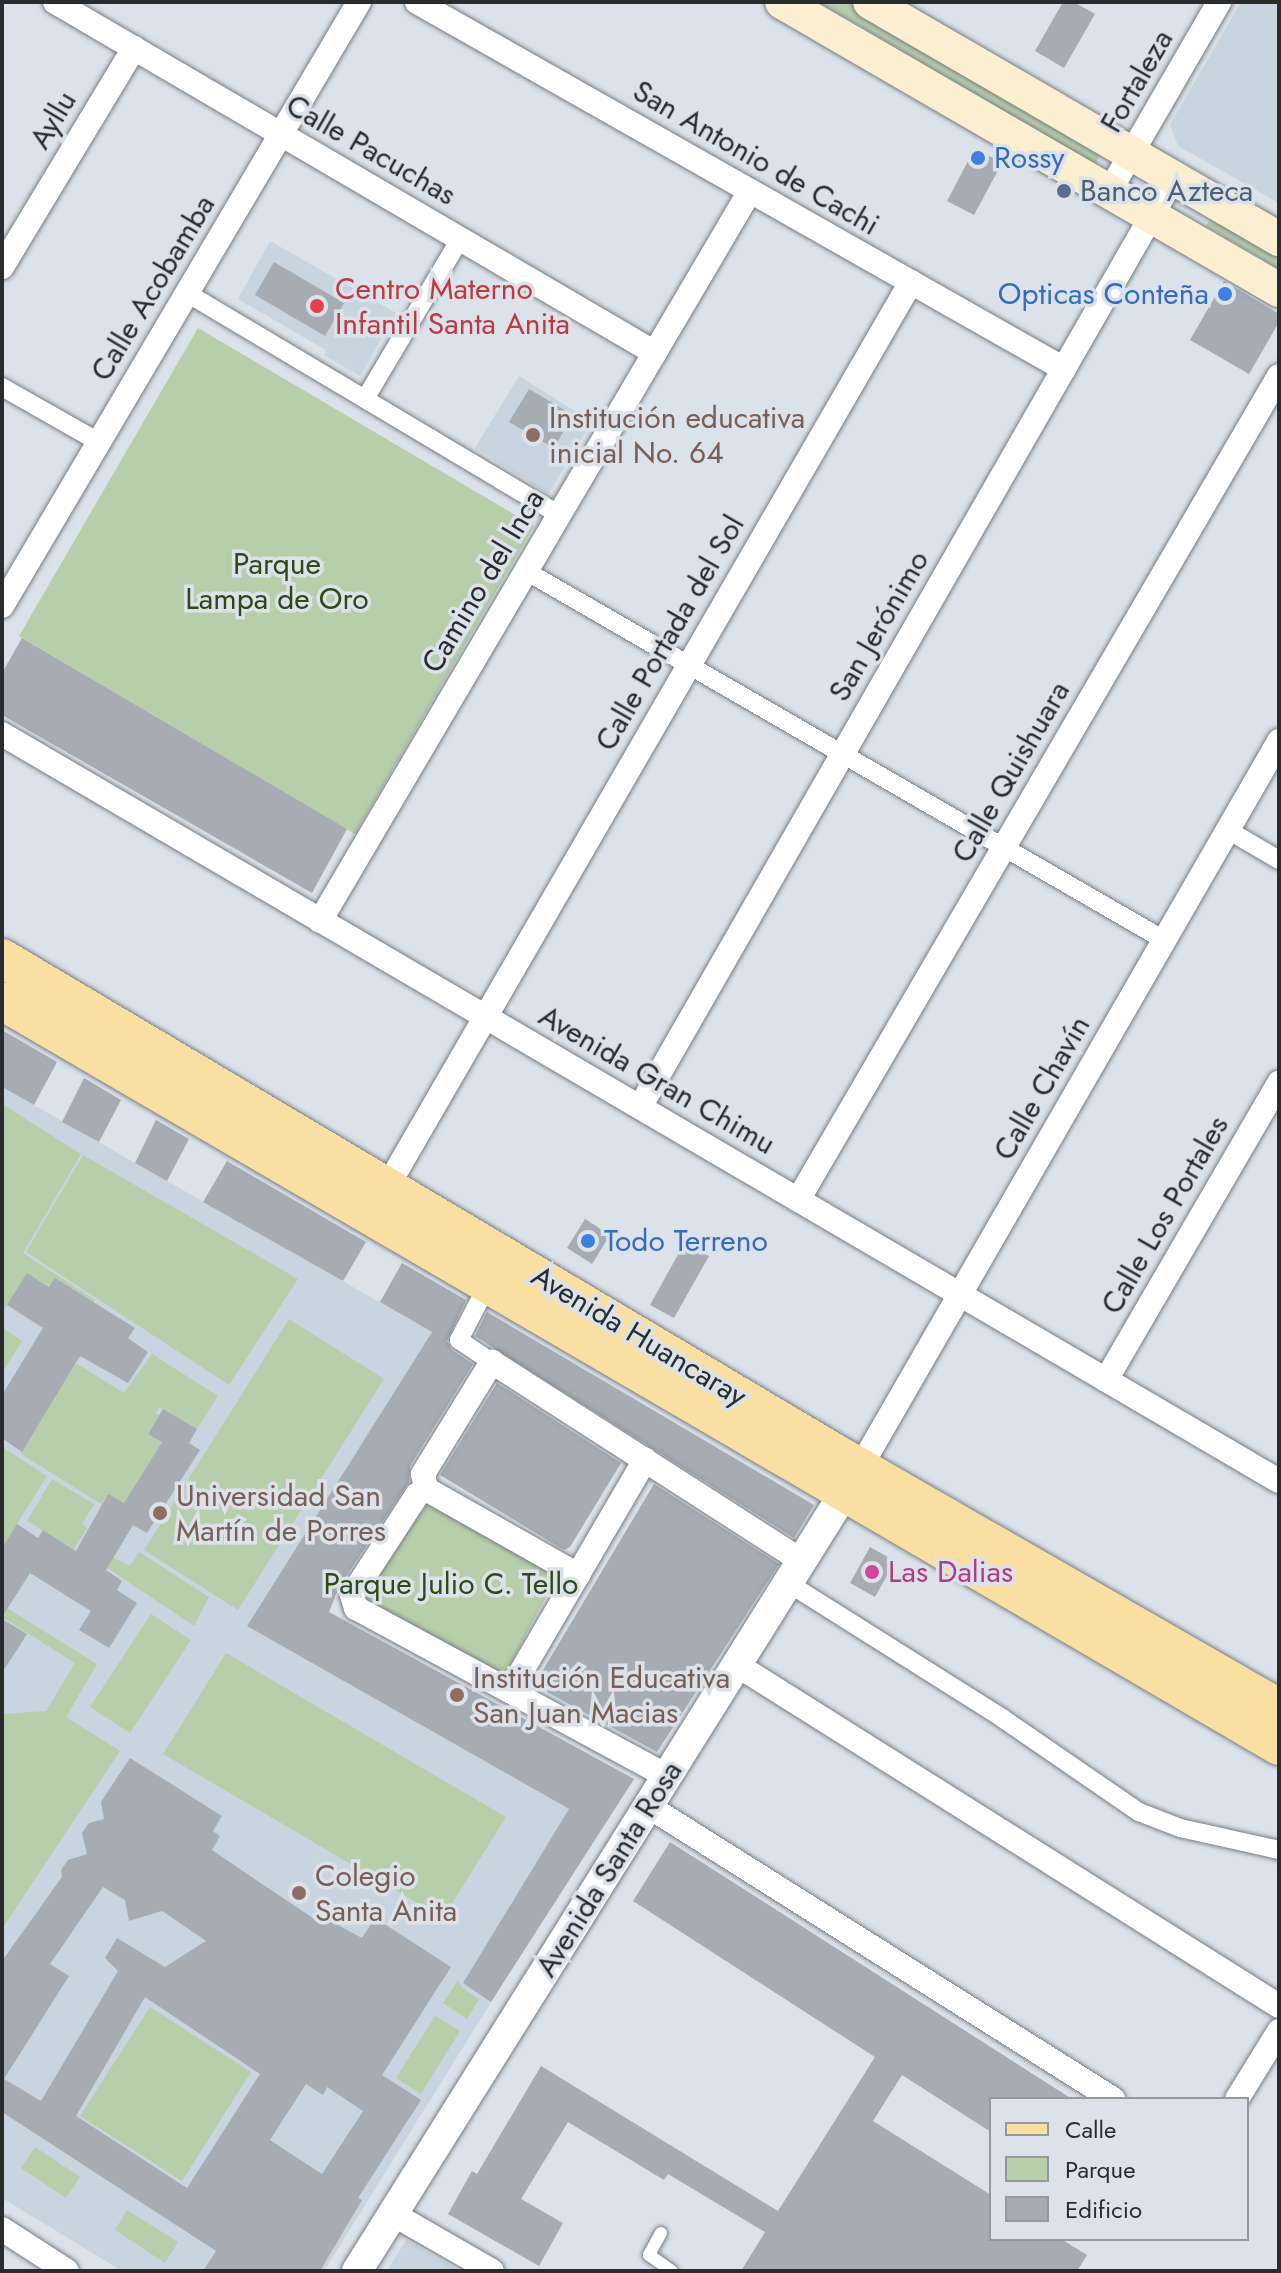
<!DOCTYPE html>
<meta charset="utf-8">
<style>
body{margin:0}
#map{position:relative;width:1281px;height:2273px;overflow:hidden;background:#dce2e9;font-family:Jost,sans-serif}
div>[style]{position:absolute}
[style*='--x']{left:calc(var(--x)*1px);top:calc(var(--y)*1px);width:calc(var(--w)*1px);rotate:calc(var(--a)*1deg)}
.built>*{inset:0;background:#c8d4e0}
.green>*{inset:0;background:#b7ceab}
.building>*{inset:0;background:#a6acb2}
.roads{filter:drop-shadow(0 0 2px #777d83) drop-shadow(0 0 2px #777d83)}
.service>*{height:12px;margin:-6px;padding:0 6px;transform-origin:6px;border-radius:6px;background:#fff}
.pedestrian>*{height:18px;margin:-9px;padding:0 9px;transform-origin:9px;border-radius:9px;background:#fff}
.minor>*{height:24px;margin:-12px;padding:0 12px;transform-origin:12px;border-radius:12px;background:#fff}
.tertiary>*{height:30px;margin:-15px;padding:0 15px;transform-origin:15px;border-radius:15px;background:#fff}
.secondary>*{height:34px;margin:-17px;padding:0 17px;transform-origin:17px;border-radius:17px;background:#fcefd1}
.primary>*{height:38px;margin:-19px;padding:0 19px;transform-origin:19px;border-radius:19px;background:#fadfa3}
.dots>*{width:22px;height:22px;translate:-50% -50%;box-sizing:border-box;border:4px solid #dce2e9;border-radius:50%}
span{translate:-50% -50%;white-space:nowrap;text-align:center;line-height:1.15;-webkit-text-stroke:7px #dce2e9;paint-order:stroke}
.street-label{font-size:30px;color:#292c2e}
.shop-label{font-size:30px;color:#366cbe}
.left{translate:0 -50%;text-align:left}
.right{translate:-100% -50%;text-align:right}
.service-label{font-size:30px;color:#4e5e75}
.health-label{font-size:30px;color:#be3a42}
.education-label{font-size:30px;color:#785e54}
.park-label{font-size:30px;color:#2b4a14}
.hotel-label{font-size:30px;color:#b23c85}
.frame{position:absolute;inset:0;border:4px solid #292c2e;pointer-events:none}
.legend{position:absolute;left:989px;top:2097px;width:260px;height:144px;box-sizing:border-box;background:#dce2e9;border:2px solid #94999e;margin:0;padding:10px 14px;list-style:none;font-size:24px;color:#292c2e}
.legend li{display:flex;align-items:center;gap:16px;height:40px}
.legend b{width:40px;border:2px solid #94999e}
</style>
<div id="map">
<div class="built">
<i style="clip-path:polygon(1241px 2px,1279px 2px,1279px 203px,1178px 146px,1170px 125px)"></i>
<i style="clip-path:polygon(270px 241px,396px 313px,360px 376px,324px 355px,326px 350px,238px 299px)"></i>
<i style="clip-path:polygon(519px 376px,592px 422px,548px 494px,475px 448px)"></i>
<i style="clip-path:polygon(2px 1087px,432px 1332px,247px 1626px,600px 1827px,324px 2271px,122px 2271px,2px 2198px)"></i>
<i style="clip-path:polygon(406px 2240px,460px 2271px,387px 2271px)"></i>
</div>
<div class="green">
<i style="clip-path:polygon(819px 2px,848px 2px,1101px 150px,1096px 165px)"></i>
<i style="clip-path:polygon(1212px 217px,1279px 256px,1279px 269px,1206px 226px)"></i>
<i style="clip-path:polygon(198px 328px,534px 526px,355px 834px,19px 636px)"></i>
<i style="clip-path:polygon(2px 1104px,81px 1154px,23px 1253px,95px 1300px,90px 1307px,27px 1274px,2px 1313px)"></i>
<i style="clip-path:polygon(83px 1155px,298px 1279px,229px 1385px,26px 1252px)"></i>
<i style="clip-path:polygon(289px 1319px,384px 1379px,238px 1610px,144px 1550px)"></i>
<i style="clip-path:polygon(2px 1327px,22px 1341px,2px 1373px)"></i>
<i style="clip-path:polygon(152px 1354px,218px 1396px,197px 1429px,159px 1407px,156px 1413px,159px 1415px,148px 1434px,162px 1442px,124px 1503px,108px 1494px,101px 1504px,21px 1454px,76px 1363px,124px 1393px)"></i>
<i style="clip-path:polygon(2px 1447px,47px 1476px,2px 1548px)"></i>
<i style="clip-path:polygon(52px 1479px,94px 1504px,82px 1524px,87px 1528px,74px 1549px,27px 1521px)"></i>
<i style="clip-path:polygon(426px 1506px,438px 1507px,557px 1576px,503px 1678px,369px 1609px,367px 1591px)"></i>
<i style="clip-path:polygon(139px 1552px,209px 1597px,194px 1626px,100px 1563px,106px 1554px,130px 1566px)"></i>
<i style="clip-path:polygon(2px 1605px,97px 1664px,66px 1717px,120px 1751px,2px 1929px,2px 1714px,46px 1711px,75px 1663px,2px 1617px)"></i>
<i style="clip-path:polygon(151px 1614px,191px 1640px,130px 1733px,90px 1707px)"></i>
<i style="clip-path:polygon(226px 1653px,506px 1817px,443px 1918px,163px 1754px)"></i>
<i style="clip-path:polygon(458px 1980px,462px 1988px,479px 1999px,467px 2019px,443px 2003px)"></i>
<i style="clip-path:polygon(150px 2007px,251px 2072px,182px 2181px,80px 2116px)"></i>
<i style="clip-path:polygon(435px 2016px,460px 2031px,421px 2094px,396px 2078px)"></i>
<i style="clip-path:polygon(35px 2147px,80px 2177px,66px 2198px,21px 2168px)"></i>
<i style="clip-path:polygon(127px 2210px,178px 2242px,165px 2263px,115px 2230px)"></i>
</div>
<div class="building">
<i style="clip-path:polygon(1063px 2px,1074px 2px,1095px 14px,1064px 68px,1035px 51px)"></i>
<i style="clip-path:polygon(975px 148px,1002px 163px,974px 215px,947px 201px)"></i>
<i style="clip-path:polygon(274px 262px,344px 303px,325px 336px,255px 295px)"></i>
<i style="clip-path:polygon(1224px 281px,1279px 314px,1279px 322px,1249px 374px,1190px 340px)"></i>
<i style="clip-path:polygon(529px 389px,573px 415px,554px 448px,509px 422px)"></i>
<i style="clip-path:polygon(22px 638px,347px 829px,312px 893px,2px 715px,2px 673px)"></i>
<i style="clip-path:polygon(2px 1030px,57px 1062px,34px 1105px,2px 1087px)"></i>
<i style="clip-path:polygon(84px 1078px,121px 1100px,99px 1142px,62px 1122px)"></i>
<i style="clip-path:polygon(156px 1120px,189px 1139px,167px 1181px,135px 1163px)"></i>
<i style="clip-path:polygon(227px 1161px,366px 1242px,343px 1281px,203px 1202px)"></i>
<i style="clip-path:polygon(585px 1219px,610px 1235px,592px 1264px,567px 1248px)"></i>
<i style="clip-path:polygon(685px 1242px,709px 1256px,674px 1318px,650px 1305px)"></i>
<i style="clip-path:polygon(402px 1263px,466px 1300px,447px 1341px,452px 1350px,473px 1364px,410px 1466px,409px 1482px,339px 1587px,329px 1612px,634px 1779px,491px 2002px,463px 1983px,569px 1809px,247px 1626px,432px 1332px,380px 1302px)"></i>
<i style="clip-path:polygon(27px 1273px,49px 1287px,55px 1278px,135px 1328px,128px 1338px,148px 1352px,128px 1383px,80px 1356px,22px 1452px,2px 1438px,2px 1395px,43px 1328px,7px 1305px)"></i>
<i style="clip-path:polygon(487px 1312px,814px 1505px,794px 1538px,475px 1336px)"></i>
<i style="clip-path:polygon(497px 1383px,621px 1463px,570px 1547px,564px 1550px,440px 1475px)"></i>
<i style="clip-path:polygon(163px 1409px,197px 1429px,189px 1443px,200px 1450px,147px 1533px,133px 1525px,106px 1570px,122px 1581px,117px 1590px,137px 1603px,109px 1648px,79px 1630px,91px 1611px,30px 1573px,2px 1617px,2px 1548px,17px 1524px,38px 1538px,43px 1530px,76px 1551px,108px 1494px,124px 1503px,162px 1442px,148px 1434px)"></i>
<i style="clip-path:polygon(654px 1484px,779px 1564px,657px 1752px,534px 1685px)"></i>
<i style="clip-path:polygon(870px 1547px,895px 1561px,875px 1597px,850px 1583px)"></i>
<i style="clip-path:polygon(2px 1619px,27px 1634px,2px 1673px)"></i>
<i style="clip-path:polygon(evenodd,130px 1758px,222px 1816px,213px 1831px,220px 1836px,212px 1850px,317px 1921px,323px 1917px,362px 1938px,375px 1918px,451px 1967px,382px 2075px,421px 2100px,358px 2198px,362px 2200px,320px 2271px,203px 2271px,216px 2251px,2px 2112px,2px 1961px,62px 1877px,61px 1870px,68px 1860px,87px 1854px,82px 1833px,89px 1823px,104px 1819px,101px 1802px,130px 1758px,103px 1887px,125px 1900px,129px 1921px,162px 1911px,206px 1941px,165px 1967px,117px 1938px,105px 1958px,118px 1971px,41px 2101px,4px 2079px,69px 1976px,50px 1964px,103px 1887px,130px 1758px,145px 1997px,260px 2074px,187px 2188px,76px 2116px,145px 1997px,130px 1758px,306px 2084px,323px 2095px,327px 2087px,363px 2111px,322px 2174px,270px 2140px,306px 2084px)"></i>
<i style="clip-path:polygon(670px 1842px,1072px 2099px,991px 2099px,991px 2132px,902px 2075px,873px 2121px,991px 2195px,991px 2239px,1061px 2239px,1087px 2255px,1077px 2271px,741px 2271px,765px 2232px,668px 2174px,664px 2180px,568px 2122px,521px 2199px,563px 2223px,539px 2266px,448px 2214px,472px 2171px,477px 2174px,541px 2066px,778px 2211px,875px 2057px,633px 1901px)"></i>
</div>
<div class="roads">
<div class="service">
<i style="--x:661;--y:2233;--w:25;--a:119"></i>
<i style="--x:649;--y:2255;--w:28;--a:35"></i>
</div>
<div class="pedestrian">
<i style="--x:187;--y:293;--w:433;--a:30.8"></i>
<i style="--x:2;--y:387;--w:112;--a:29.6"></i>
<i style="--x:365;--y:399;--w:186;--a:-59.3"></i>
<i style="--x:526;--y:571;--w:737;--a:30.04"></i>
<i style="--x:1228;--y:830;--w:59;--a:30.5"></i>
<i style="--x:487;--y:1286;--w:61;--a:117.4"></i>
<i style="--x:459;--y:1340;--w:40;--a:34"></i>
<i style="--x:788;--y:1583;--w:253;--a:32.2"></i>
<i style="--x:1002;--y:1718;--w:166;--a:34.5"></i>
<i style="--x:1139;--y:1812;--w:44;--a:21.3"></i>
<i style="--x:1180;--y:1828;--w:101;--a:12.5"></i>
</div>
<div class="minor">
<i style="--x:55;--y:2;--w:695;--a:30.33"></i>
<i style="--x:417;--y:2;--w:744;--a:29.56"></i>
<i style="--x:1109;--y:192;--w:220;--a:-59.9"></i>
<i style="--x:2;--y:267;--w:256;--a:-58.9"></i>
<i style="--x:2;--y:606;--w:702;--a:-59.41"></i>
<i style="--x:2;--y:734;--w:1479;--a:30.33"></i>
<i style="--x:320;--y:921;--w:847;--a:-59.5"></i>
<i style="--x:640;--y:1107;--w:1072;--a:-60.14"></i>
<i style="--x:387;--y:1187;--w:1046;--a:-59.93"></i>
<i style="--x:798;--y:1200;--w:954;--a:-59.73"></i>
<i style="--x:1106;--y:1380;--w:344;--a:-59.8"></i>
<i style="--x:861;--y:1466;--w:837;--a:-60.03"></i>
<i style="--x:426;--y:1489;--w:15;--a:-101"></i>
<i style="--x:423;--y:1474;--w:132;--a:-58.4"></i>
<i style="--x:492;--y:1362;--w:368;--a:32.7"></i>
<i style="--x:426;--y:1489;--w:11;--a:146"></i>
<i style="--x:417;--y:1495;--w:119;--a:123"></i>
<i style="--x:352;--y:1595;--w:14;--a:73"></i>
<i style="--x:356;--y:1608;--w:353;--a:28.4"></i>
<i style="--x:426;--y:1489;--w:175;--a:29.5"></i>
<i style="--x:737;--y:1665;--w:640;--a:32.18"></i>
<i style="--x:510;--y:1691;--w:268;--a:-59.7"></i>
<i style="--x:648;--y:1806;--w:550;--a:32.22"></i>
<i style="--x:1237;--y:2099;--w:80;--a:-58.3"></i>
<i style="--x:393;--y:2214;--w:114;--a:29.9"></i>
<i style="--x:2;--y:2229;--w:77;--a:32.9"></i>
</div>
<div class="tertiary">
<i style="--x:357;--y:2271;--w:938;--a:-57.94"></i>
</div>
<div class="secondary">
<i style="--x:782;--y:2;--w:574;--a:30.09"></i>
<i style="--x:870;--y:2;--w:473;--a:30.1"></i>
</div>
<div class="primary">
<i style="--x:2;--y:958;--w:969;--a:30.72"></i>
<i style="--x:835;--y:1453;--w:512;--a:29.87"></i>
<i style="--x:2;--y:1001;--w:1478;--a:30.26"></i>
</div>
</div>
<div class="dots">
<i style="left:978px;top:158px;background:#3f7fe0"></i>
<i style="left:1064px;top:191px;background:#5c6f8a"></i>
<i style="left:1225px;top:294px;background:#3f7fe0"></i>
<i style="left:317px;top:306px;background:#e0444e"></i>
<i style="left:533px;top:435px;background:#8d6e63"></i>
<i style="left:588px;top:1241px;background:#3f7fe0"></i>
<i style="left:160px;top:1513px;background:#8d6e63"></i>
<i style="left:872px;top:1572px;background:#d1479c"></i>
<i style="left:457px;top:1695px;background:#8d6e63"></i>
<i style="left:299px;top:1893px;background:#8d6e63"></i>
</div>
<div class="street-label">
<span style="left:1137px;top:81px;rotate:-60deg">Fortaleza</span>
<span style="left:53px;top:120px;rotate:-59deg">Ayllu</span>
<span style="left:371px;top:150px;rotate:30deg">Calle Pacuchas</span>
<span style="left:756px;top:158px;rotate:30deg">San Antonio de Cachi</span>
<span style="left:153px;top:288px;rotate:-59deg">Calle Acobamba</span>
<span style="left:483px;top:581px;rotate:-59deg">Camino del Inca</span>
<span style="left:879px;top:626px;rotate:-60deg">San Jerónimo</span>
<span style="left:670px;top:633px;rotate:-60deg">Calle Portada del Sol</span>
<span style="left:1011px;top:772px;rotate:-60deg">Calle Quishuara</span>
<span style="left:657px;top:1080px;rotate:30deg">Avenida Gran Chimu</span>
<span style="left:1042px;top:1088px;rotate:-60deg">Calle Chavín</span>
<span style="left:1165px;top:1215px;rotate:-60deg">Calle Los Portales</span>
<span style="left:639px;top:1336px;rotate:31deg">Avenida Huancaray</span>
<span style="left:609px;top:1869px;rotate:-58deg">Avenida Santa Rosa</span>
</div>
<div class="shop-label">
<span class="left" style="left:994px;top:158px">Rossy</span>
<span class="right" style="left:1209px;top:294px">Opticas Conteña</span>
<span class="left" style="left:604px;top:1241px">Todo Terreno</span>
</div>
<div class="service-label">
<span class="left" style="left:1080px;top:191px">Banco Azteca</span>
</div>
<div class="health-label">
<span class="left" style="left:335px;top:306px">Centro Materno<br>Infantil Santa Anita</span>
</div>
<div class="education-label">
<span class="left" style="left:549px;top:435px">Institución educativa<br>inicial No. 64</span>
<span class="left" style="left:176px;top:1513px">Universidad San<br>Martín de Porres</span>
<span class="left" style="left:473px;top:1695px">Institución Educativa<br>San Juan Macias</span>
<span class="left" style="left:315px;top:1893px">Colegio<br>Santa Anita</span>
</div>
<div class="park-label">
<span style="left:277px;top:581px">Parque<br>Lampa de Oro</span>
<span style="left:451px;top:1584px">Parque Julio C. Tello</span>
</div>
<div class="hotel-label">
<span class="left" style="left:888px;top:1572px">Las Dalias</span>
</div>
<div class="frame"></div>
<ul class="legend">
<li><b style="height:10px;background:#fadfa3"></b>Calle</li>
<li><b style="height:22px;background:#b7ceab"></b>Parque</li>
<li><b style="height:22px;background:#a6acb2"></b>Edificio</li>
</ul>
</div>
